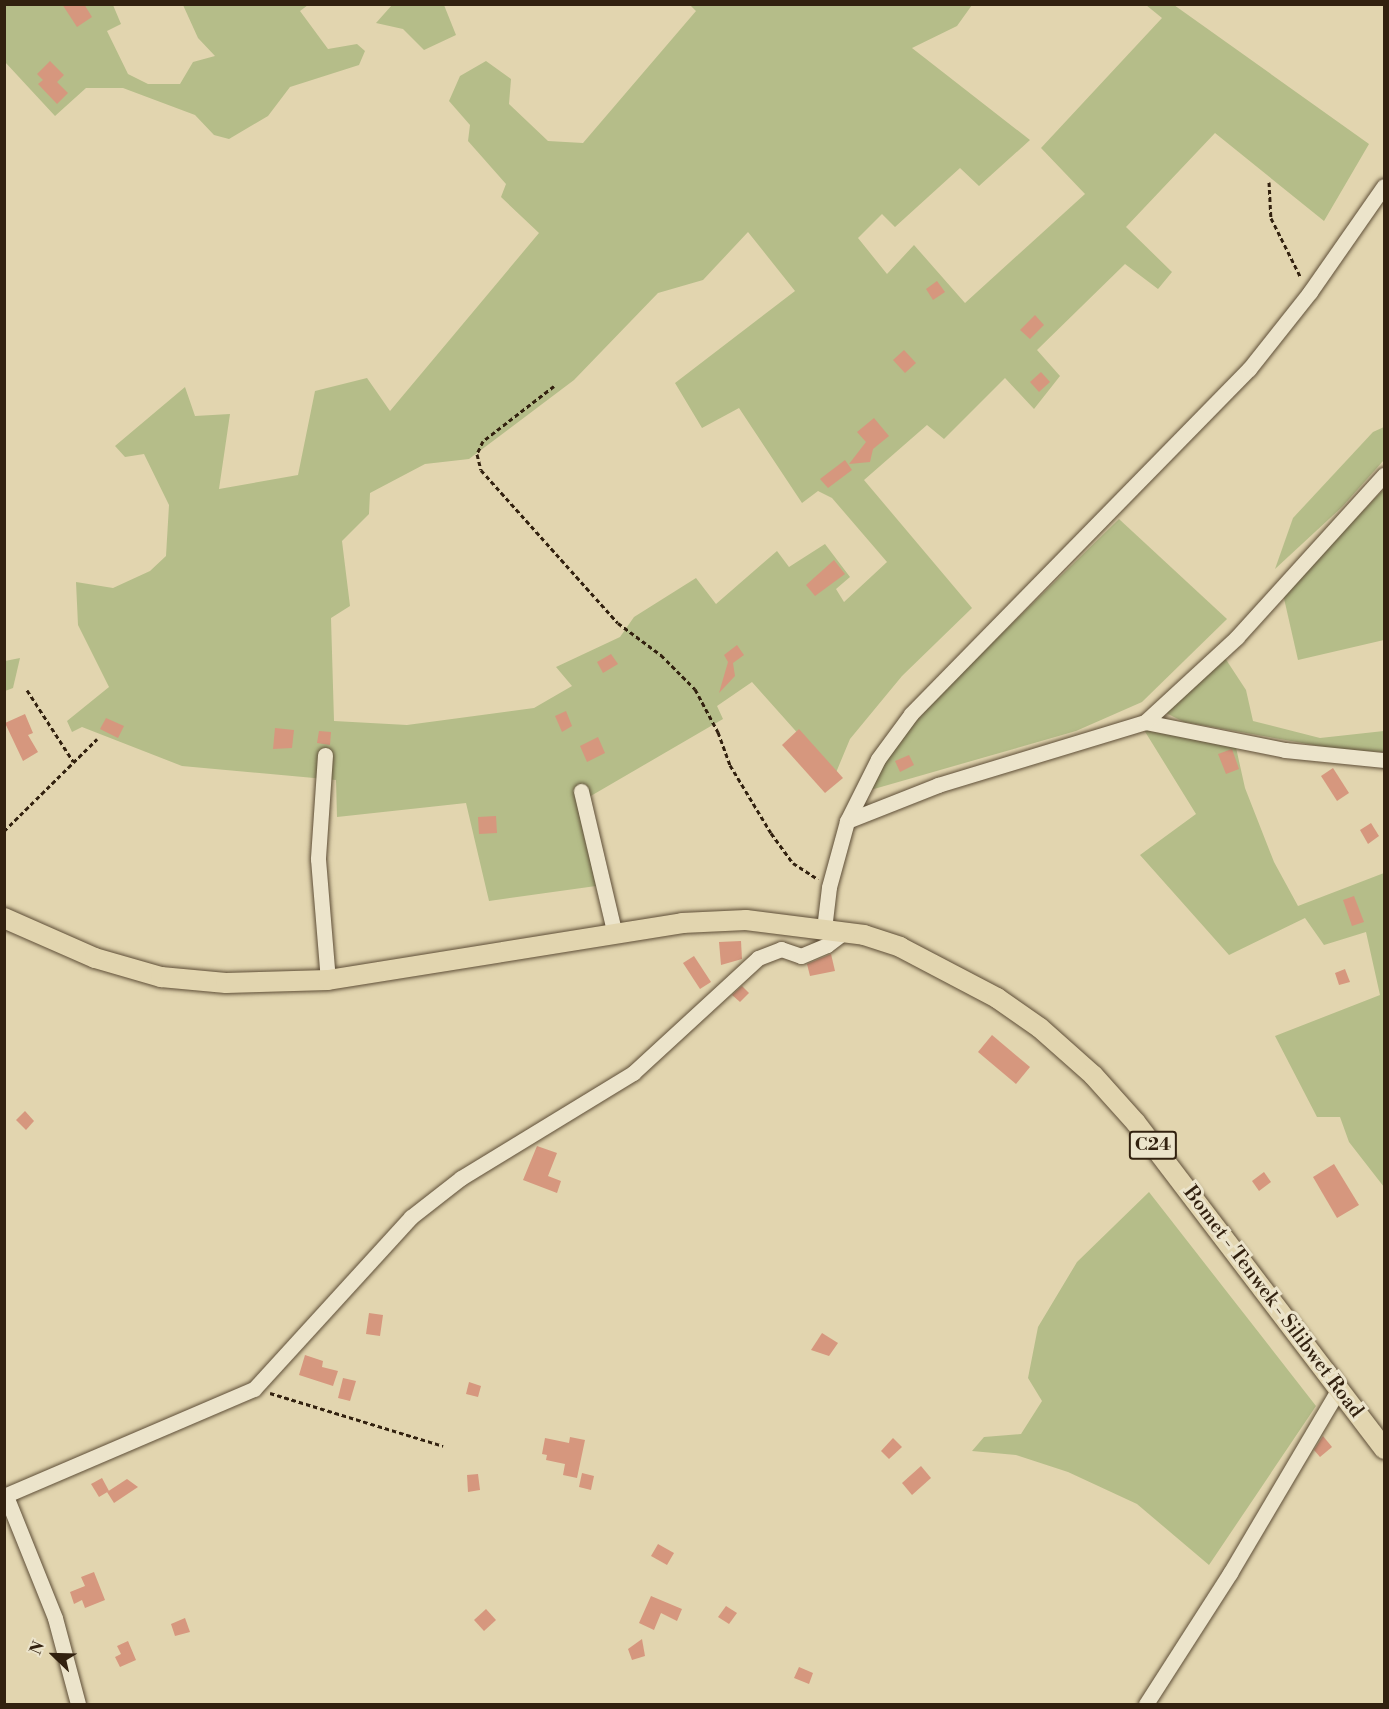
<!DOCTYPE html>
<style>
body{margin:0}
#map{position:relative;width:1389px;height:1709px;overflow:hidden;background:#e2d5af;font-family:"Libre Bodoni",serif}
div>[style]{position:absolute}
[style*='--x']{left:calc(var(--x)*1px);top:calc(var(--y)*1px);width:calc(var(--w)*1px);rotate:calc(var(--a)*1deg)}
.green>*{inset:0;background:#b5bd89}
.building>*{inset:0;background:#d6977e}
.path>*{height:3px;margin-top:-1.5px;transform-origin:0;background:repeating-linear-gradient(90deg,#32210f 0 4.5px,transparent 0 7.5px)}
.roads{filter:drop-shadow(0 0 2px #5e4e37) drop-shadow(0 0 2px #5e4e37)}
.minor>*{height:15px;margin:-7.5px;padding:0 7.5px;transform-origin:7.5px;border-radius:7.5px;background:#ece4cb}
.major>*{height:20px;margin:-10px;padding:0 10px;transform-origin:10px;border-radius:10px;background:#e2d5af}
span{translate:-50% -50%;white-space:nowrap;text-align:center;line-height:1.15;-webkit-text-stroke:6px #ece4cb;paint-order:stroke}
.shield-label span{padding:2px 4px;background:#ece4cb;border:2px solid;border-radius:4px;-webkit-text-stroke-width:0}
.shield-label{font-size:18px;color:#32210f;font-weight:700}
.street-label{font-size:20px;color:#32210f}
.frame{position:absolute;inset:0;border:6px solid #32210f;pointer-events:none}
.north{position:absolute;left:24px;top:1625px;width:60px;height:60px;-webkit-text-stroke:4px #ece4cb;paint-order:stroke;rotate:293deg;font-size:16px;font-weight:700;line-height:24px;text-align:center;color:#32210f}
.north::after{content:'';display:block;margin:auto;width:21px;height:27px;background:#32210f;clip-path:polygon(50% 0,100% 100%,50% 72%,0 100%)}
</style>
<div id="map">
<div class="green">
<i style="clip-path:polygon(5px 4px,113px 5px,121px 24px,107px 31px,128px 74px,148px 84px,180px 84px,193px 62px,215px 56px,198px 38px,183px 5px,308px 5px,300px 11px,328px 49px,357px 44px,365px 51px,359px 65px,290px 87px,268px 116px,229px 139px,214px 135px,195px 115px,123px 88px,86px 88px,55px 116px,5px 62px)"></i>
<i style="clip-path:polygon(392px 5px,444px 5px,456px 35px,424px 50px,403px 29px,376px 23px)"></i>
<i style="clip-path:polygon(evenodd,690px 5px,972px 5px,957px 26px,912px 48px,1030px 140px,979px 186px,960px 168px,895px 227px,882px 214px,858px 238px,887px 274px,914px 245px,965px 303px,1085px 194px,1041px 148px,1162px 18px,1146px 5px,1174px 5px,1369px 144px,1324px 221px,1215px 133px,1126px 227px,1172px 272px,1158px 289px,1125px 264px,1037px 350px,1060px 376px,1034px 409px,1005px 378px,944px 439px,927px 425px,864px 480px,972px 608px,902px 676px,850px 739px,835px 775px,752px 682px,717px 706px,723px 719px,577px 804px,596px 886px,489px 901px,466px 803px,337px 817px,336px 780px,182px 766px,82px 727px,72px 732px,67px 721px,109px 687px,78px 625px,76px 582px,113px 588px,150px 571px,166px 556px,169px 505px,144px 454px,125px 457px,115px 446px,185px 387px,195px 416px,230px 414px,219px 489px,298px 475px,315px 391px,367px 378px,390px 411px,539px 233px,501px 197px,506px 184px,468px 141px,470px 125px,449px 101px,460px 76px,486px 61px,511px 79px,509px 104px,548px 141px,583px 143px,696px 11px,690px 5px,748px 232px,795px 291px,675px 383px,702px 428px,739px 408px,802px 503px,818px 491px,832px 498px,887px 562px,844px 602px,836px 589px,850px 577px,825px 544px,789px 567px,777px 551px,716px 604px,696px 578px,634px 617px,620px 637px,556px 667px,572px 686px,534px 708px,407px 725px,334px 721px,331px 618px,350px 606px,342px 541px,369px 514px,370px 493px,425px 464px,469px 459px,574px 380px,658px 293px,703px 280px,748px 232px)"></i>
<i style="clip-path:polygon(1384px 427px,1384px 460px,1342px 507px,1275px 569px,1293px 518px,1373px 432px)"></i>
<i style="clip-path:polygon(1384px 489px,1384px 640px,1298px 660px,1283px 594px)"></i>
<i style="clip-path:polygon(1119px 519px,1227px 619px,1142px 702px,1076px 731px,867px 791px,891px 750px,942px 692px)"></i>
<i style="clip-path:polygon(20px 658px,13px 688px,5px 691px,5px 661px)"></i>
<i style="clip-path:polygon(1225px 658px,1246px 690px,1253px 721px,1320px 738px,1384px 731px,1384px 752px,1342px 750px,1184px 722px,1164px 712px)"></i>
<i style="clip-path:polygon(1144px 730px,1235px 743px,1245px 788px,1274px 862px,1298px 906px,1384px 873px,1384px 1187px,1349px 1142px,1340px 1117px,1317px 1117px,1275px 1036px,1380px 995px,1366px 932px,1324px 945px,1305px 918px,1229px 955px,1140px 855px,1196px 814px)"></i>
<i style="clip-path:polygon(1149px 1192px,1316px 1406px,1209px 1565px,1137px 1504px,1068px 1472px,1016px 1455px,972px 1451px,984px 1437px,1021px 1434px,1042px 1401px,1028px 1378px,1038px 1327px,1077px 1262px)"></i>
</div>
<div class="building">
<i style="clip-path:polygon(62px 4px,84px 4px,92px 17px,77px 27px)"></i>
<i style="clip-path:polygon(50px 61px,64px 75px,57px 82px,68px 93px,57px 104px,38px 84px,43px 80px,37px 74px)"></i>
<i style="clip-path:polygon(937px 281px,945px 292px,933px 300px,926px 289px)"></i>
<i style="clip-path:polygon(1035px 315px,1044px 325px,1030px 339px,1020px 330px)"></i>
<i style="clip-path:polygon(904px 350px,916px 363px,905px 373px,893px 360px)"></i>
<i style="clip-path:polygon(1041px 372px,1050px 382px,1039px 392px,1030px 382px)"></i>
<i style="clip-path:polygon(874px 418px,889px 436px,873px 449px,870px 462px,849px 464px,866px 442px,857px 432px)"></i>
<i style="clip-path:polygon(845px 460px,852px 470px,828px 488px,820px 479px)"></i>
<i style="clip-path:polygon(834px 560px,845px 574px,815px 596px,806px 585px)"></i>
<i style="clip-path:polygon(737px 645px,744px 655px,733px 663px,735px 676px,719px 693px,728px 662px,724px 655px)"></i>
<i style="clip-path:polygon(611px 654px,618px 664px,603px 673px,597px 662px)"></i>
<i style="clip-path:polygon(566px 711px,572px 726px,562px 732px,555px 716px)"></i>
<i style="clip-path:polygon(25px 714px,33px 733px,28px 735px,38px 752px,23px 761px,5px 723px)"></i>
<i style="clip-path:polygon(106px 718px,124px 726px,118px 738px,100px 729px)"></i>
<i style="clip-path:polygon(275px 728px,294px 730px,292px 748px,273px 749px)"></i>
<i style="clip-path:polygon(799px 729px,843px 778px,825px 793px,782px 745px)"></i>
<i style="clip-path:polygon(319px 731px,331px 732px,330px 745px,317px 743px)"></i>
<i style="clip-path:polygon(598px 737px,605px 753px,587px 762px,580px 746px)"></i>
<i style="clip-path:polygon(1232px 749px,1239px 769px,1226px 774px,1218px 754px)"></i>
<i style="clip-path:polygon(909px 755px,914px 765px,900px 772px,895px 761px)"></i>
<i style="clip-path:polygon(1333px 768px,1349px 793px,1337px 801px,1321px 776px)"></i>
<i style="clip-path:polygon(496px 816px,497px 833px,479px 834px,478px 817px)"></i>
<i style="clip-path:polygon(1371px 823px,1379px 836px,1368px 844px,1360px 830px)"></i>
<i style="clip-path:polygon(1354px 896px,1364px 922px,1352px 926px,1343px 900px)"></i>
<i style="clip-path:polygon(741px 941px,742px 959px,721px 965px,719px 942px)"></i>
<i style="clip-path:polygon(831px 954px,835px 971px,810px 976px,807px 964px)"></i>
<i style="clip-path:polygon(694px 956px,711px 982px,700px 989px,683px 963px)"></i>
<i style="clip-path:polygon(1345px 969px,1350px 982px,1339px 985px,1335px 973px)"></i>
<i style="clip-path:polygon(742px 986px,749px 993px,740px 1002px,732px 995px)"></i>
<i style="clip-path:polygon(992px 1035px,1030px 1067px,1016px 1084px,978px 1052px)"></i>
<i style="clip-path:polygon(25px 1111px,34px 1121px,26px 1130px,16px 1120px)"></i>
<i style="clip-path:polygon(537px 1146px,557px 1153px,548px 1176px,561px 1181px,557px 1193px,523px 1180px)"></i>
<i style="clip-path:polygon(1334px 1164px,1359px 1205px,1337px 1218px,1313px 1177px)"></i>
<i style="clip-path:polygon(1264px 1172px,1271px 1182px,1259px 1191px,1252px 1181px)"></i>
<i style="clip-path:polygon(369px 1313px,383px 1315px,380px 1336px,366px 1334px)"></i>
<i style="clip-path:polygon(822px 1333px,838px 1343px,829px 1356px,811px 1350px)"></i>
<i style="clip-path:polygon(305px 1355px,323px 1361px,322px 1367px,338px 1371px,333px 1386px,299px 1375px)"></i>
<i style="clip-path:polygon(343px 1378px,356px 1381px,350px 1401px,338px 1398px)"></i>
<i style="clip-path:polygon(469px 1382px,481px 1386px,478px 1397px,466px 1394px)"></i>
<i style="clip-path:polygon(1323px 1436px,1332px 1447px,1320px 1457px,1314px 1450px)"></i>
<i style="clip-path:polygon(570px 1437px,585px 1440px,577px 1478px,563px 1475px,565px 1464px,546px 1460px,547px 1455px,542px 1454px,545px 1438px,569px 1443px)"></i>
<i style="clip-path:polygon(893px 1438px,902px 1447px,889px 1459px,881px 1451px)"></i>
<i style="clip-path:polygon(921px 1466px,931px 1478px,912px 1495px,902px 1483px)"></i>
<i style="clip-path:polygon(582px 1473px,594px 1476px,591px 1490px,579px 1487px)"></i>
<i style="clip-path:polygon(478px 1474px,480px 1490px,468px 1492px,467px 1475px)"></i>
<i style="clip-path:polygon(102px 1478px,109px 1491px,99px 1497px,91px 1484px)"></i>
<i style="clip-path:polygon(127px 1479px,138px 1487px,114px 1503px,107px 1492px)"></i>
<i style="clip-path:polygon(658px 1544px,674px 1553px,667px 1565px,651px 1556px)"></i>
<i style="clip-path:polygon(94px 1572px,105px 1600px,85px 1608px,82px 1600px,74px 1604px,70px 1592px,85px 1586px,81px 1577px)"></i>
<i style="clip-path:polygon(651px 1596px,682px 1609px,677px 1621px,661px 1613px,654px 1630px,639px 1623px)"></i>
<i style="clip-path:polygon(726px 1606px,737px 1613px,729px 1624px,718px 1617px)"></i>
<i style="clip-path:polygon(486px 1609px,496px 1620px,484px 1631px,474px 1620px)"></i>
<i style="clip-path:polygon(185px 1618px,190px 1632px,175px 1636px,171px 1624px)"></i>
<i style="clip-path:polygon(642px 1639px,645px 1656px,632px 1660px,628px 1649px)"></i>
<i style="clip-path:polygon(128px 1641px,136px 1660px,120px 1667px,115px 1657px,121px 1654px,117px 1646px)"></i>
<i style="clip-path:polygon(799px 1667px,813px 1673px,809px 1684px,794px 1678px)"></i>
</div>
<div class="path">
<i style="--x:1269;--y:182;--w:36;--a:87"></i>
<i style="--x:1271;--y:218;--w:67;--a:63.4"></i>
<i style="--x:554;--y:386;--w:90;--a:142.2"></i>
<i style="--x:483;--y:441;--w:14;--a:115"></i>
<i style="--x:477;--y:454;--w:16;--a:76"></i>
<i style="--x:481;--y:470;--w:205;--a:48.2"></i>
<i style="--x:618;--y:623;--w:54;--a:36.7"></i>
<i style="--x:661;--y:655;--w:48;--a:45"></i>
<i style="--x:695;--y:689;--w:49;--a:61.9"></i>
<i style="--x:718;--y:732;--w:35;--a:70"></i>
<i style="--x:730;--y:765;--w:79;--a:58.9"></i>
<i style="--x:771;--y:833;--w:37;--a:54"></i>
<i style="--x:793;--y:863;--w:30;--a:33"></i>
<i style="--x:27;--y:690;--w:85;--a:57.1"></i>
<i style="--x:4;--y:831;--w:131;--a:-44.7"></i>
<i style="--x:270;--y:1393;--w:181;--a:17"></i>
</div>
<div class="roads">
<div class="minor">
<i style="--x:1145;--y:722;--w:143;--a:11.3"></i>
<i style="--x:1285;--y:750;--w:100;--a:5.8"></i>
<i style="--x:325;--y:755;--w:104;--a:93.9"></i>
<i style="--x:318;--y:859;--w:121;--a:85.3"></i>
<i style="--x:581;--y:791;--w:144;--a:76.7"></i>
<i style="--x:847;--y:821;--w:98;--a:-21.6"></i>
<i style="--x:938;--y:785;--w:216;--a:-16.9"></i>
<i style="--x:1145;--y:722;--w:125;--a:-42.7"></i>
<i style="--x:1237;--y:637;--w:219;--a:-47.8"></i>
<i style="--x:824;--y:929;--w:42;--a:-83.2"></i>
<i style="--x:829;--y:887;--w:68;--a:-74.7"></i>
<i style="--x:847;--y:821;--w:69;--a:-63.4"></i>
<i style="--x:878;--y:759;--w:56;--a:-53.7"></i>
<i style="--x:911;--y:714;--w:483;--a:-45.6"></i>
<i style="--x:1249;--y:369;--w:98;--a:-51.6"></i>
<i style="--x:1310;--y:292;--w:129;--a:-55.1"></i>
<i style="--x:4;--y:1496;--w:272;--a:-23.2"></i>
<i style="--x:254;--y:1389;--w:233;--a:-47.6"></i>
<i style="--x:411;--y:1217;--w:63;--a:-38"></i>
<i style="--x:461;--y:1178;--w:202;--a:-31.4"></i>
<i style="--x:633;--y:1073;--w:170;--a:-42.6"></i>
<i style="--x:758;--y:958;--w:25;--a:-21"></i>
<i style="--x:781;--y:949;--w:21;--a:19"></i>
<i style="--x:801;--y:956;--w:28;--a:-23"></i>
<i style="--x:827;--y:945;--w:21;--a:-37"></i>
<i style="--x:6;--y:1496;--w:131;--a:68.1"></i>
<i style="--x:55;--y:1618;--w:89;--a:75"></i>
<i style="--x:1146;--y:1704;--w:156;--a:-57.3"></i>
<i style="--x:1230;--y:1573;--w:214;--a:-59.4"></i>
</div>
<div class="major">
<i style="--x:4;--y:918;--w:99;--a:23.7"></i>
<i style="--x:95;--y:958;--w:69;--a:16.1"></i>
<i style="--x:161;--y:977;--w:65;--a:5.3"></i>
<i style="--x:226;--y:983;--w:102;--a:-1.7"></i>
<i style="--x:328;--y:980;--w:359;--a:-9.1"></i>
<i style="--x:682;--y:923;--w:64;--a:-2.7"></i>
<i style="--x:746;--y:920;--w:119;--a:7.2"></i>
<i style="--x:864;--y:935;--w:38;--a:18"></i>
<i style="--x:900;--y:947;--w:110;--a:27.7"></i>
<i style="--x:997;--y:998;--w:52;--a:34.9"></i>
<i style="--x:1040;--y:1028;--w:71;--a:41.6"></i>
<i style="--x:1093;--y:1075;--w:64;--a:48.1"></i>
<i style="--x:1136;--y:1123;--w:410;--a:52.7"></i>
</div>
</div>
<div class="shield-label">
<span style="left:1153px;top:1145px">C24</span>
</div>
<div class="street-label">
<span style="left:1273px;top:1302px;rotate:53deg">Bomet - Tenwek - Silibwet Road</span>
</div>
<div class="frame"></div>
<div class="north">N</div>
</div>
